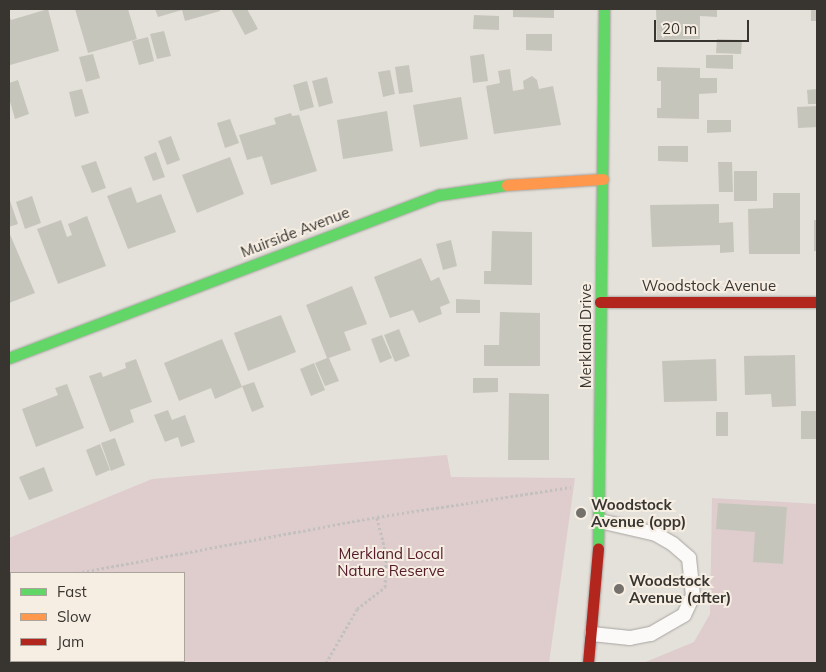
<!DOCTYPE html>
<style>
body{margin:0}
#map{position:relative;width:826px;height:672px;overflow:hidden;background:#e4e0da;font-family:Mulish,sans-serif}
div>[style]{position:absolute}
[style*='--x']{left:calc(var(--x)*1px);top:calc(var(--y)*1px);width:calc(var(--w)*1px);rotate:calc(var(--a)*1deg)}
.green>*{inset:0;background:#dfcdcd}
.building>*{inset:0;background:#c6c5bb}
.path>*{height:3px;margin-top:-1.5px;transform-origin:0;background:repeating-linear-gradient(90deg,#c3c1bf 0 2.5px,transparent 0 5px)}
.roads{filter:drop-shadow(0 0 1px #a8a5a1) drop-shadow(0 0 1px #a8a5a1)}
.lane>*{height:14px;margin:-7px;padding:0 7px;transform-origin:7px;border-radius:7px;background:#fbfaf9}
.fast>*{height:11px;margin:-5.5px;padding:0 5.5px;transform-origin:5.5px;border-radius:5.5px;background:#63d668}
.slow>*{height:11px;margin:-5.5px;padding:0 5.5px;transform-origin:5.5px;border-radius:5.5px;background:#ff974d}
.jam>*{height:11px;margin:-5.5px;padding:0 5.5px;transform-origin:5.5px;border-radius:5.5px;background:#b3261e}
.dots>*{width:14px;height:14px;translate:-50% -50%;box-sizing:border-box;border:2px solid #f6eee3;border-radius:50%}
span{translate:-50% -50%;white-space:nowrap;text-align:center;line-height:1.15;-webkit-text-stroke:4px #f6eee3;paint-order:stroke}
.street-label{font-size:15px;color:#383531}
.poi-label{font-size:15px;color:#383531;font-weight:700}
.left{translate:0 -50%;text-align:left}
.park-label{font-size:15px;color:#541a29}
.frame{position:absolute;inset:0;border:10px solid #383531;pointer-events:none}
.legend{position:absolute;left:10px;top:572px;width:175px;height:90px;box-sizing:border-box;background:#f6eee3;border:1px solid #aaa49c;margin:0;padding:6px 9px;list-style:none;font-size:15px;color:#383531}
.legend li{display:flex;align-items:center;gap:10px;height:25px}
.legend b{width:25px;border:1px solid #aaa49c}
.scale{position:absolute;left:654px;top:20px;width:95px;height:22px;box-sizing:border-box;border:2px solid #383531;border-top:0;padding-left:6px;font-size:15px;line-height:18px;white-space:nowrap;color:#383531;-webkit-text-stroke:4px #f6eee3;paint-order:stroke}
</style>
<div id="map">
<div class="green">
<i style="clip-path:polygon(evenodd,447px 455px,451px 477px,575px 478px,549px 663px,9px 663px,9px 538px,152px 479px,447px 455px,11px 573px,184px 573px,184px 661px,11px 661px,11px 573px)"></i>
<i style="clip-path:polygon(712px 498px,817px 504px,817px 663px,643px 663px,694px 642px,710px 614px)"></i>
</div>
<div class="building">
<i style="clip-path:polygon(48px 9px,59px 51px,10px 65px,9px 15px,11px 20px)"></i>
<i style="clip-path:polygon(75px 9px,128px 9px,137px 39px,88px 53px)"></i>
<i style="clip-path:polygon(155px 9px,220px 9px,220px 11px,185px 21px,182px 10px,158px 17px)"></i>
<i style="clip-path:polygon(231px 9px,247px 9px,258px 29px,245px 35px)"></i>
<i style="clip-path:polygon(513px 9px,554px 9px,554px 18px,513px 17px)"></i>
<i style="clip-path:polygon(656px 9px,717px 9px,717px 17px,700px 16px,700px 39px,657px 40px)"></i>
<i style="clip-path:polygon(811px 9px,817px 9px,817px 21px,811px 21px)"></i>
<i style="clip-path:polygon(474px 15px,499px 16px,499px 30px,473px 29px)"></i>
<i style="clip-path:polygon(164px 31px,171px 56px,157px 59px,150px 34px)"></i>
<i style="clip-path:polygon(526px 34px,552px 34px,552px 51px,526px 50px)"></i>
<i style="clip-path:polygon(148px 37px,154px 61px,139px 65px,132px 41px)"></i>
<i style="clip-path:polygon(717px 39px,742px 40px,741px 54px,716px 53px)"></i>
<i style="clip-path:polygon(93px 54px,100px 78px,86px 82px,79px 57px)"></i>
<i style="clip-path:polygon(484px 54px,488px 81px,473px 83px,470px 56px)"></i>
<i style="clip-path:polygon(706px 55px,733px 55px,733px 69px,706px 68px)"></i>
<i style="clip-path:polygon(409px 65px,413px 92px,399px 94px,395px 67px)"></i>
<i style="clip-path:polygon(657px 67px,700px 68px,700px 78px,717px 78px,717px 93px,699px 94px,699px 119px,657px 118px,657px 108px,661px 108px,661px 81px,657px 81px)"></i>
<i style="clip-path:polygon(510px 69px,513px 91px,524px 89px,523px 81px,532px 76px,537px 80px,539px 89px,553px 86px,561px 125px,494px 134px,486px 86px,500px 83px,498px 71px)"></i>
<i style="clip-path:polygon(390px 70px,395px 94px,383px 97px,378px 72px)"></i>
<i style="clip-path:polygon(327px 77px,333px 103px,319px 107px,312px 81px)"></i>
<i style="clip-path:polygon(18px 80px,29px 114px,15px 119px,9px 98px,9px 83px)"></i>
<i style="clip-path:polygon(307px 81px,314px 107px,300px 111px,293px 85px)"></i>
<i style="clip-path:polygon(82px 89px,89px 113px,75px 117px,69px 92px)"></i>
<i style="clip-path:polygon(817px 89px,817px 104px,808px 104px,807px 90px)"></i>
<i style="clip-path:polygon(461px 97px,468px 139px,420px 147px,413px 105px)"></i>
<i style="clip-path:polygon(817px 106px,817px 127px,798px 128px,797px 107px)"></i>
<i style="clip-path:polygon(387px 111px,393px 151px,343px 159px,337px 120px)"></i>
<i style="clip-path:polygon(291px 113px,292px 116px,299px 115px,317px 171px,271px 185px,262px 156px,247px 160px,239px 135px,276px 124px,274px 118px)"></i>
<i style="clip-path:polygon(230px 119px,239px 143px,225px 148px,217px 123px)"></i>
<i style="clip-path:polygon(707px 120px,731px 120px,731px 132px,707px 133px)"></i>
<i style="clip-path:polygon(171px 136px,180px 160px,167px 165px,158px 141px)"></i>
<i style="clip-path:polygon(658px 146px,688px 146px,688px 162px,658px 161px)"></i>
<i style="clip-path:polygon(156px 152px,165px 177px,153px 181px,144px 157px)"></i>
<i style="clip-path:polygon(230px 157px,244px 194px,197px 213px,182px 175px)"></i>
<i style="clip-path:polygon(96px 161px,106px 188px,92px 193px,81px 166px)"></i>
<i style="clip-path:polygon(718px 162px,732px 162px,733px 192px,719px 192px)"></i>
<i style="clip-path:polygon(734px 171px,757px 171px,757px 201px,734px 201px)"></i>
<i style="clip-path:polygon(131px 187px,137px 203px,161px 194px,176px 232px,128px 249px,107px 196px)"></i>
<i style="clip-path:polygon(773px 193px,800px 193px,800px 254px,749px 254px,748px 209px,773px 208px)"></i>
<i style="clip-path:polygon(32px 196px,41px 223px,25px 229px,16px 202px)"></i>
<i style="clip-path:polygon(9px 198px,18px 224px,9px 227px)"></i>
<i style="clip-path:polygon(719px 204px,719px 223px,733px 222px,734px 252px,720px 253px,720px 245px,652px 247px,650px 205px)"></i>
<i style="clip-path:polygon(87px 216px,106px 266px,58px 284px,37px 229px,61px 220px,67px 237px,72px 235px,68px 224px)"></i>
<i style="clip-path:polygon(814px 220px,817px 220px,817px 251px,814px 251px)"></i>
<i style="clip-path:polygon(492px 231px,532px 232px,532px 285px,484px 284px,484px 271px,491px 271px)"></i>
<i style="clip-path:polygon(9px 232px,35px 293px,9px 303px)"></i>
<i style="clip-path:polygon(451px 240px,457px 266px,443px 270px,436px 244px)"></i>
<i style="clip-path:polygon(421px 258px,431px 281px,439px 277px,450px 303px,440px 307px,442px 314px,419px 323px,413px 310px,390px 318px,374px 277px)"></i>
<i style="clip-path:polygon(352px 286px,367px 324px,344px 332px,351px 350px,329px 358px,339px 381px,325px 386px,315px 363px,327px 358px,306px 305px)"></i>
<i style="clip-path:polygon(456px 299px,480px 300px,480px 313px,456px 313px)"></i>
<i style="clip-path:polygon(500px 312px,540px 313px,540px 366px,484px 366px,484px 345px,499px 345px)"></i>
<i style="clip-path:polygon(281px 315px,296px 352px,248px 371px,234px 333px)"></i>
<i style="clip-path:polygon(399px 329px,410px 356px,395px 362px,384px 335px)"></i>
<i style="clip-path:polygon(382px 335px,392px 358px,380px 363px,371px 339px)"></i>
<i style="clip-path:polygon(222px 339px,242px 387px,215px 399px,211px 388px,179px 401px,164px 363px)"></i>
<i style="clip-path:polygon(795px 355px,796px 406px,772px 407px,771px 394px,745px 395px,744px 356px)"></i>
<i style="clip-path:polygon(136px 359px,152px 402px,130px 410px,134px 422px,110px 432px,89px 376px,101px 372px,103px 377px,126px 368px,125px 363px)"></i>
<i style="clip-path:polygon(716px 359px,717px 401px,664px 402px,662px 361px)"></i>
<i style="clip-path:polygon(314px 363px,325px 390px,311px 396px,300px 369px)"></i>
<i style="clip-path:polygon(473px 378px,498px 378px,498px 392px,473px 393px)"></i>
<i style="clip-path:polygon(254px 382px,264px 407px,252px 412px,242px 386px)"></i>
<i style="clip-path:polygon(67px 384px,84px 428px,36px 447px,22px 409px,58px 395px,55px 388px)"></i>
<i style="clip-path:polygon(509px 393px,549px 394px,549px 460px,508px 460px)"></i>
<i style="clip-path:polygon(168px 410px,172px 420px,185px 415px,195px 442px,181px 447px,178px 437px,165px 442px,154px 415px)"></i>
<i style="clip-path:polygon(801px 411px,817px 411px,817px 439px,801px 439px)"></i>
<i style="clip-path:polygon(716px 412px,728px 412px,728px 436px,716px 436px)"></i>
<i style="clip-path:polygon(115px 438px,125px 465px,111px 471px,101px 443px)"></i>
<i style="clip-path:polygon(100px 444px,110px 470px,96px 476px,86px 450px)"></i>
<i style="clip-path:polygon(44px 467px,53px 491px,29px 500px,19px 477px)"></i>
<i style="clip-path:polygon(718px 503px,787px 507px,783px 564px,753px 562px,755px 532px,716px 529px)"></i>
</div>
<div class="path">
<i style="--x:77;--y:573;--w:305;--a:-10.6"></i>
<i style="--x:377;--y:517;--w:196;--a:-8.8"></i>
<i style="--x:9;--y:613;--w:3;--a:-45"></i>
<i style="--x:326;--y:663;--w:62;--a:-60.1"></i>
<i style="--x:357;--y:609;--w:36;--a:-38"></i>
<i style="--x:385;--y:587;--w:33;--a:-88"></i>
<i style="--x:386;--y:554;--w:38;--a:-104"></i>
</div>
<div class="roads">
<div class="lane">
<i style="--x:592;--y:634;--w:38;--a:6"></i>
<i style="--x:630;--y:638;--w:21;--a:-11"></i>
<i style="--x:651;--y:634;--w:38;--a:-30"></i>
<i style="--x:684;--y:615;--w:21;--a:-65"></i>
<i style="--x:693;--y:596;--w:38;--a:-96"></i>
<i style="--x:689;--y:558;--w:21;--a:-139"></i>
<i style="--x:673;--y:544;--w:20;--a:-150"></i>
<i style="--x:656;--y:534;--w:57;--a:-166.9"></i>
</div>
<div class="fast">
<i style="--x:9;--y:358;--w:460;--a:-20.8"></i>
<i style="--x:439;--y:195;--w:69;--a:-8.4"></i>
<i style="--x:598;--y:548;--w:539;--a:-89.36"></i>
</div>
<div class="slow">
<i style="--x:507;--y:185;--w:96;--a:-3.6"></i>
</div>
<div class="jam">
<i style="--x:600;--y:302;--w:217;--a:0"></i>
<i style="--x:588;--y:663;--w:115;--a:-85"></i>
</div>
</div>
<div class="dots">
<i style="left:581px;top:513px;background:#74716c"></i>
<i style="left:619px;top:589px;background:#74716c"></i>
</div>
<div class="street-label">
<span style="left:295px;top:232px;rotate:-21deg">Muirside Avenue</span>
<span style="left:709px;top:286px">Woodstock Avenue</span>
<span style="left:586px;top:336px;rotate:-90deg">Merkland Drive</span>
</div>
<div class="poi-label">
<span class="left" style="left:591px;top:513px">Woodstock<br>Avenue (opp)</span>
<span class="left" style="left:629px;top:589px">Woodstock<br>Avenue (after)</span>
</div>
<div class="park-label">
<span style="left:391px;top:562px">Merkland Local<br>Nature Reserve</span>
</div>
<div class="frame"></div>
<ul class="legend">
<li><b style="height:6px;background:#63d668"></b>Fast</li>
<li><b style="height:6px;background:#ff974d"></b>Slow</li>
<li><b style="height:6px;background:#b3261e"></b>Jam</li>
</ul>
<div class="scale">20 m</div>
</div>
